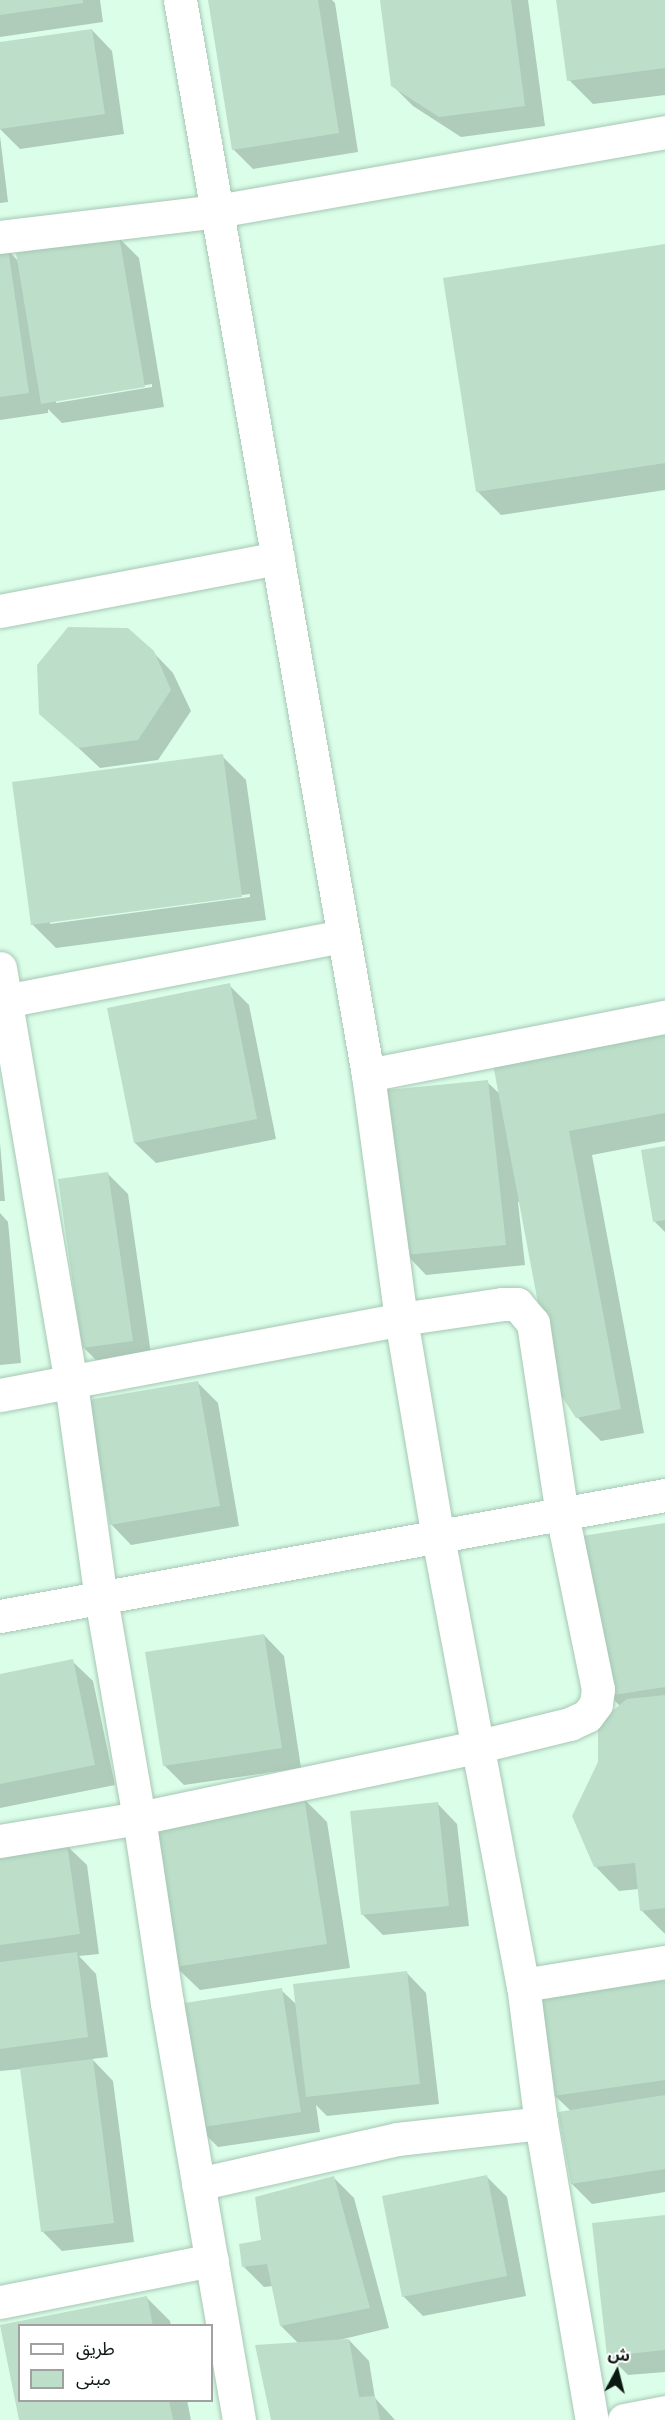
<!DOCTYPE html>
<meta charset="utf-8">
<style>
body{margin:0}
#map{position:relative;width:665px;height:2420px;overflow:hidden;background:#dbfee9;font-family:Barlow,"Noto Sans Arabic",sans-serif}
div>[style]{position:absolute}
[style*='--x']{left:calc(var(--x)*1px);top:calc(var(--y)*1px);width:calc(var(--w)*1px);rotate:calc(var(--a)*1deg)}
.shadow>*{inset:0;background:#0003}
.building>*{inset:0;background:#bddfca}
.roads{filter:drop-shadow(0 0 2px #a6c7b3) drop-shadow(0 0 2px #a6c7b3)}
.minor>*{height:33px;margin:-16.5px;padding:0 16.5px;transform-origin:16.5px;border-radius:16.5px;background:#fff}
span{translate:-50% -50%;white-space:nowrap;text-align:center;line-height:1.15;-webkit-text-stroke:6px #fff;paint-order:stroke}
.legend{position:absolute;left:18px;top:2324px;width:195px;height:78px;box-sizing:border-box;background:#fff;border:2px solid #9ea3a0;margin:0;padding:8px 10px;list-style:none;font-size:18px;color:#0c1912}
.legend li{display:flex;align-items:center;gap:12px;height:30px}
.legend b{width:30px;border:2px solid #9ea3a0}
.north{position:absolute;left:587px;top:2342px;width:60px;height:60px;-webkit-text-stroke:4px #fff;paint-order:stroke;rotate:7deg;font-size:16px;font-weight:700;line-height:24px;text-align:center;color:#0c1912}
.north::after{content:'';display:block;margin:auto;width:21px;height:27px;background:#0c1912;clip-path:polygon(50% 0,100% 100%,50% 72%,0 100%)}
</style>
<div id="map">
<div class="shadow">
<i style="clip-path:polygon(0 0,100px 0,103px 22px,0 37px)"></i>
<i style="clip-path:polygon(209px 0,332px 0,335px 3px,358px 152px,253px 169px,233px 149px)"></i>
<i style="clip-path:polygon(381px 0,528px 0,545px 126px,461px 137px,413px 106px,392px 85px)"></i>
<i style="clip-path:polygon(557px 0,665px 0,665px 95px,593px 104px,569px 80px)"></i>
<i style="clip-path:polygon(92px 30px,112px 51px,124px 134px,20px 149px,0 129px,0 44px)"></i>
<i style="clip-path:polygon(0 136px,8px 202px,0 203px)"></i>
<i style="clip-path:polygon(evenodd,119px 238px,139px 258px,164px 407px,62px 423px,48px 409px,48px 413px,0 420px,0 251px,8px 250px,18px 261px,119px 238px,152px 384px,152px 387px,56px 403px,56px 400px,152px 384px)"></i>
<i style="clip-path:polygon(665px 246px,665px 490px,501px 515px,477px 491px)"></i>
<i style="clip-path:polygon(153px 652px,173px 673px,191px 711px,158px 760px,100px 768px,41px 713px)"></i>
<i style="clip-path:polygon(evenodd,222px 756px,246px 780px,266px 920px,56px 948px,32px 924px,222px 756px,250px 894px,250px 897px,50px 924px,50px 920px,250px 894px)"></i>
<i style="clip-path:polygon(229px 985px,249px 1005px,276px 1139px,156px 1163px,135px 1143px,108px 1009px)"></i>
<i style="clip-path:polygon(665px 1034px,665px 1141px,592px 1155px,644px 1433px,601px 1441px,577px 1417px,521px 1202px,518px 1202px,525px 1265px,426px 1275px,406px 1254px,487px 1082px,501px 1095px)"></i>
<i style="clip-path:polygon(0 1143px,5px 1201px,0 1201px)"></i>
<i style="clip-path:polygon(665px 1148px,665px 1232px,655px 1222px)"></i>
<i style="clip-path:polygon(108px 1174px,128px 1194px,152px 1361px,104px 1368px,84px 1348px)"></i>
<i style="clip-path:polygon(0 1213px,8px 1222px,21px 1363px,0 1365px)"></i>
<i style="clip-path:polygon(198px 1383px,218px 1403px,239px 1526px,131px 1545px,111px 1524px)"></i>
<i style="clip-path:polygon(665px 1525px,665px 1934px,641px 1910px,639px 1889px,619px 1891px,595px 1866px,599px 1762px,621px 1707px,609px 1695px)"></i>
<i style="clip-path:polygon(264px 1635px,284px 1656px,301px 1768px,184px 1785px,164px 1765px)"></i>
<i style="clip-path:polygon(72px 1661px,93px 1681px,115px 1785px,0 1808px,0 1676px)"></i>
<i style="clip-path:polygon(303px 1798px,327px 1822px,350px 1968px,200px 1990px,175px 1966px)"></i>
<i style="clip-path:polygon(437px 1803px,457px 1824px,469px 1926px,383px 1935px,363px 1915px)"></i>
<i style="clip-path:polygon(66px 1845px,87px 1865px,99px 1954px,79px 1956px,96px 1974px,108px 2057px,92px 2059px,113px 2081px,134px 2242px,62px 2251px,42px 2231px,22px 2069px,0 2071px,0 1855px)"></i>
<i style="clip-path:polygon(406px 1972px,426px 1993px,439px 2104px,327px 2116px,316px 2105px,320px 2132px,218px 2147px,198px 2127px,281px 1990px,297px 2005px)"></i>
<i style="clip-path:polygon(665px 1982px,665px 2192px,592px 2204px,572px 2184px,571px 2111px,554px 2095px)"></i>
<i style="clip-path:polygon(487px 2177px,507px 2197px,526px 2296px,423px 2316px,403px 2296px)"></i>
<i style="clip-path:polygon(334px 2178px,354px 2198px,389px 2328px,335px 2341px,349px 2340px,369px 2361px,375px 2398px,395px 2420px,273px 2420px,299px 2344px,281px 2326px,273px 2286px,264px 2287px,244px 2267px,263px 2241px)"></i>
<i style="clip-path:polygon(665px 2216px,665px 2372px,628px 2375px,608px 2355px)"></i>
<i style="clip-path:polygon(146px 2297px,170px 2321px,171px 2326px,20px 2326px,20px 2400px,187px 2400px,191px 2420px,20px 2420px,1px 2327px)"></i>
</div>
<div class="building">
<i style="clip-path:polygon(0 0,83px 0,83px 3px,0 15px)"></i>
<i style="clip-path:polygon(208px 0,318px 0,339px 133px,232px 150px)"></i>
<i style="clip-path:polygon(380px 0,511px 0,525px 106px,439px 117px,391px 86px)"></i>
<i style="clip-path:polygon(556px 0,665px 0,665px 68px,567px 81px)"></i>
<i style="clip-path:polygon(92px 29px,105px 114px,0 129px,0 42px)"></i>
<i style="clip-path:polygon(119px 236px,145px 387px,41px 404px,16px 253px)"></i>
<i style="clip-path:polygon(665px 244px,665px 463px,476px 492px,443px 278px)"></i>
<i style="clip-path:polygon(8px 248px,29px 393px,0 397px,0 249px)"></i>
<i style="clip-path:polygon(68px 627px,128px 628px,154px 651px,171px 690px,138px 740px,78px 748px,39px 714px,37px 665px)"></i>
<i style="clip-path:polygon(223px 754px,242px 897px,31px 925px,12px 782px)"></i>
<i style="clip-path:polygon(230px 983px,257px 1119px,134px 1143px,107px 1008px)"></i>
<i style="clip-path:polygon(665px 1033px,665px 1113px,569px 1131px,621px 1409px,576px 1418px,553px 1383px,493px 1064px)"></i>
<i style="clip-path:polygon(488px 1080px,506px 1245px,405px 1255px,387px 1090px)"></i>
<i style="clip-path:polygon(665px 1146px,665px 1220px,653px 1222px,641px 1150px)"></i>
<i style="clip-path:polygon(108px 1172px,133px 1341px,82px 1348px,58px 1179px)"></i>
<i style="clip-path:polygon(198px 1381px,220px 1506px,110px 1525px,88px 1400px)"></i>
<i style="clip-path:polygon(665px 1523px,665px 1687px,607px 1696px,582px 1536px)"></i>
<i style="clip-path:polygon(264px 1634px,282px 1748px,163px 1766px,145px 1652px)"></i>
<i style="clip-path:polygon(73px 1659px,95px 1765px,0 1784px,0 1674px)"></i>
<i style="clip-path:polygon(665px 1695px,665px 1908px,640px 1911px,635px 1863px,594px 1867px,572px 1816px,598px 1762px,598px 1723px,627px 1699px)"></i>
<i style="clip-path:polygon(304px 1797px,327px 1944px,174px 1967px,152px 1820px)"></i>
<i style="clip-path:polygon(438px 1802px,449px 1906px,361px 1915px,350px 1811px)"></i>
<i style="clip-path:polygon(67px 1844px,80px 1934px,0 1945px,0 1853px)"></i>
<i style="clip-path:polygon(77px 1952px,88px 2037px,0 2049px,0 1962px)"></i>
<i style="clip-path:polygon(407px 1971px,420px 2084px,306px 2097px,293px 1984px)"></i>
<i style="clip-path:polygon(665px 1980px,665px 2080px,553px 2096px,539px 1998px)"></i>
<i style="clip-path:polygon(282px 1988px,301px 2112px,197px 2128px,178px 2004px)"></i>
<i style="clip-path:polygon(93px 2059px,114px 2223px,41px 2232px,20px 2068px)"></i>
<i style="clip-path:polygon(665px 2095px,665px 2169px,571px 2184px,558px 2112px)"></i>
<i style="clip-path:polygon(487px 2175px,507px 2276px,402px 2297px,382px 2196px)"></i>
<i style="clip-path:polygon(334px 2176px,370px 2308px,280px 2326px,267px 2264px,242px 2267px,239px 2244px,261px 2240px,255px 2197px)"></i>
<i style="clip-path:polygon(665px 2215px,665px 2350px,607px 2356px,592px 2223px)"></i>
<i style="clip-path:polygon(147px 2296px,153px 2326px,20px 2326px,20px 2400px,169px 2400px,173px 2420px,19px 2420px,0 2325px)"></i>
<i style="clip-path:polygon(349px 2339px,359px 2397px,375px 2396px,380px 2420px,271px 2420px,255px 2345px)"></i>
</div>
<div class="roads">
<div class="minor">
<i style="--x:180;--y:0;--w:1091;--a:80.08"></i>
<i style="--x:368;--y:1075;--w:246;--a:82.3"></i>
<i style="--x:401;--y:1319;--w:221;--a:80.4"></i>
<i style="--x:438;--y:1537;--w:456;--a:79.3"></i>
<i style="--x:523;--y:1985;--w:139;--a:82.6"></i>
<i style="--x:541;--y:2123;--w:301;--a:80.3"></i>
<i style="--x:0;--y:237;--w:220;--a:-6.8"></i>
<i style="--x:218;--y:211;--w:454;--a:-10"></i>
<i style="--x:0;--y:611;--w:283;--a:-10.8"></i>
<i style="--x:0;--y:968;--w:421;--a:80.3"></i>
<i style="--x:71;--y:1383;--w:217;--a:82.1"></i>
<i style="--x:101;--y:1598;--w:223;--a:80.2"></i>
<i style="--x:139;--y:1818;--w:187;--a:81.4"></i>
<i style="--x:167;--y:2003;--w:423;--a:80.2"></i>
<i style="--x:0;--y:1002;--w:349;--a:-10.9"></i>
<i style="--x:368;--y:1075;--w:303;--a:-11.1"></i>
<i style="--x:0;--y:1395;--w:408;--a:-10.7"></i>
<i style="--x:401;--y:1319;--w:102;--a:-8.4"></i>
<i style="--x:502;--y:1304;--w:15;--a:0"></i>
<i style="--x:517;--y:1304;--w:25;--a:50"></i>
<i style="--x:533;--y:1323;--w:193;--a:81.4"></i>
<i style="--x:562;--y:1514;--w:179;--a:78.4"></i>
<i style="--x:598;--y:1689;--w:15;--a:98"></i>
<i style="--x:596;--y:1704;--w:15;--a:127"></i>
<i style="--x:587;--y:1716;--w:19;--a:155"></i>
<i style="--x:570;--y:1724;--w:97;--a:166.3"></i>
<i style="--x:476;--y:1747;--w:344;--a:168.1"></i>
<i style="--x:139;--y:1818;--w:141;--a:170.6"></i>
<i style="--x:0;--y:1616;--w:676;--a:-10.31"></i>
<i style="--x:523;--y:1985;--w:144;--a:-9.2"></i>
<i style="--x:198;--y:2184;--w:204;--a:-12.7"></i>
<i style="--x:397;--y:2139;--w:145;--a:-6.3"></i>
<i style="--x:0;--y:2302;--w:216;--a:-11.2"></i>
<i style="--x:624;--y:2420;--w:42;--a:-11"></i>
</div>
</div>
<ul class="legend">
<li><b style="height:8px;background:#fff"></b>طريق</li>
<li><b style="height:16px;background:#bddfca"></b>مبنى</li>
</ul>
<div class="north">ش</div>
</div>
